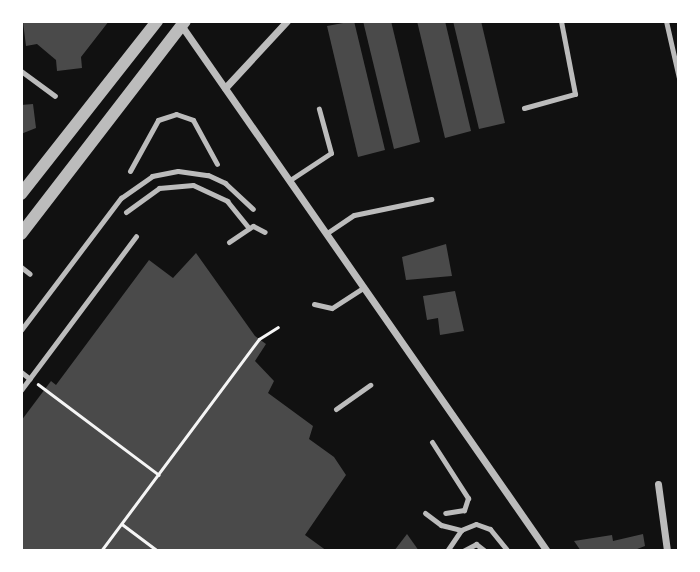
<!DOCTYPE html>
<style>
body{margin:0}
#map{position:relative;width:700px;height:572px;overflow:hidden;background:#111;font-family:"Crimson Pro",serif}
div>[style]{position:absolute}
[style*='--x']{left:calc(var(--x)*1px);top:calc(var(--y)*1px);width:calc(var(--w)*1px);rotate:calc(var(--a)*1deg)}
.building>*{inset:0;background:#4a4a4a}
.path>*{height:2.5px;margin:-1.25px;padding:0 1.25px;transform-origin:1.25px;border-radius:1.25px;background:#f5f5f5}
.service>*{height:5px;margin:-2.5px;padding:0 2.5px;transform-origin:2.5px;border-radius:2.5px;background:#bcbcbc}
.minor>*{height:7px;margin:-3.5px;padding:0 3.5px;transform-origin:3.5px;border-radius:3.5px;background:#bcbcbc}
.tertiary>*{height:12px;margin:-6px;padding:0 6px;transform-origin:6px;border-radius:6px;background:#bcbcbc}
span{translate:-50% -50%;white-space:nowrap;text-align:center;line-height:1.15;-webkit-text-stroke:6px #fff;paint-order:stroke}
.frame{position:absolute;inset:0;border:23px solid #fff;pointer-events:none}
</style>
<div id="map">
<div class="building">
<i style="clip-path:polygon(109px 21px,81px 57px,82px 68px,57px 71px,56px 60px,37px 44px,26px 46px,23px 22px)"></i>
<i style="clip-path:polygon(354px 21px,385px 150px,358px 157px,327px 26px)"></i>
<i style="clip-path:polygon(363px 21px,391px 21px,420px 142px,394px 149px)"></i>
<i style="clip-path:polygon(417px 21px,445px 21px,471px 131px,445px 138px)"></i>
<i style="clip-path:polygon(453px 21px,481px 21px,505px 123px,479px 129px)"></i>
<i style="clip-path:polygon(33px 104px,36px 128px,21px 134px,21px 105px)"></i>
<i style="clip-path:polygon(446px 244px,452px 276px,406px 280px,402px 257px)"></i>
<i style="clip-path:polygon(196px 253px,255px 336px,266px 344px,255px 361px,274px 381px,268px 393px,313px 426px,309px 439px,334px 457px,346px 475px,305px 535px,327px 551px,21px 551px,21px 421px,51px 381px,56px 385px,149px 260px,173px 278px)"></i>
<i style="clip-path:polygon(455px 291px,464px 331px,440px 335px,438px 318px,427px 320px,423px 296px)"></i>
<i style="clip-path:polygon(407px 534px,419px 551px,394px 551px)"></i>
<i style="clip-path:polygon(643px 534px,645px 546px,632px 551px,581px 551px,574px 541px,612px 535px,613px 541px)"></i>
</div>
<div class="path">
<i style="--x:38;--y:384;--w:151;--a:36.9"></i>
<i style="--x:122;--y:524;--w:45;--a:36.9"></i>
<i style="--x:101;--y:551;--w:264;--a:-53.3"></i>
<i style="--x:259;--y:339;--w:22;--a:-32"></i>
</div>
<div class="service">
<i style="--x:666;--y:21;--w:58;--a:77.2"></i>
<i style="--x:21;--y:71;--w:42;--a:36.3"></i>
<i style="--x:524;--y:108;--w:53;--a:-15.4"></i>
<i style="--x:575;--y:94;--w:74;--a:-100.9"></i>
<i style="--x:130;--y:171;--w:58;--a:-61.2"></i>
<i style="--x:158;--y:120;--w:19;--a:-18"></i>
<i style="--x:176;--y:114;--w:18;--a:19"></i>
<i style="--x:193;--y:120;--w:50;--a:61.4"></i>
<i style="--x:290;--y:180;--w:49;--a:-33.4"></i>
<i style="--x:331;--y:153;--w:46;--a:-105.3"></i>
<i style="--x:126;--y:212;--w:41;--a:-36"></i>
<i style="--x:159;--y:188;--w:34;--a:-5"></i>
<i style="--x:193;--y:185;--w:38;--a:25"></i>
<i style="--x:227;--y:201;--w:35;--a:51"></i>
<i style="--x:327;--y:233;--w:32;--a:-34"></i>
<i style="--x:354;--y:215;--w:79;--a:-11.7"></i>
<i style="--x:229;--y:242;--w:29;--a:-34"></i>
<i style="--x:253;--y:226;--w:13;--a:27"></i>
<i style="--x:21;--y:267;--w:11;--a:38"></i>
<i style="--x:314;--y:304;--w:18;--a:13"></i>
<i style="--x:332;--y:308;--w:38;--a:-33"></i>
<i style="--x:21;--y:330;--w:166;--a:-52.9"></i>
<i style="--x:121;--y:198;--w:38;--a:-35"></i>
<i style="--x:152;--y:176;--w:26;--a:-11"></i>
<i style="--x:178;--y:171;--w:30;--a:8"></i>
<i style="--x:208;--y:175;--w:19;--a:25"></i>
<i style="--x:225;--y:183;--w:38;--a:43"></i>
<i style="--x:21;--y:372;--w:11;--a:38"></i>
<i style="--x:21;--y:390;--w:192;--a:-53.2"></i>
<i style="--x:336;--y:409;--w:42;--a:-35.2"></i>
<i style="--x:432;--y:442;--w:67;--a:57.3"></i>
<i style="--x:468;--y:498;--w:13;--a:108"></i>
<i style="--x:464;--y:510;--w:19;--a:171"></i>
<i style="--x:425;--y:513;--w:20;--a:37"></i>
<i style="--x:441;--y:525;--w:21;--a:14"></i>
<i style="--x:447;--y:551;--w:25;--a:-56"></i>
<i style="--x:461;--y:530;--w:16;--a:-22"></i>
<i style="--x:476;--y:524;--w:15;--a:20"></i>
<i style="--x:490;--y:529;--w:28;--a:51"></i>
<i style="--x:463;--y:551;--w:15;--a:-28"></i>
<i style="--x:476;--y:544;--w:11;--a:38"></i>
</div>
<div class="minor">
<i style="--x:181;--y:25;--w:641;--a:55.17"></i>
<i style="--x:225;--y:88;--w:91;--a:-47.2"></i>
<i style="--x:658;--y:484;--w:68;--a:82.3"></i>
</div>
<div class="tertiary">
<i style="--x:21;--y:194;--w:220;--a:-51.8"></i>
<i style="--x:21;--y:234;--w:269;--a:-52.4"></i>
</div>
<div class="frame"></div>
</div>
